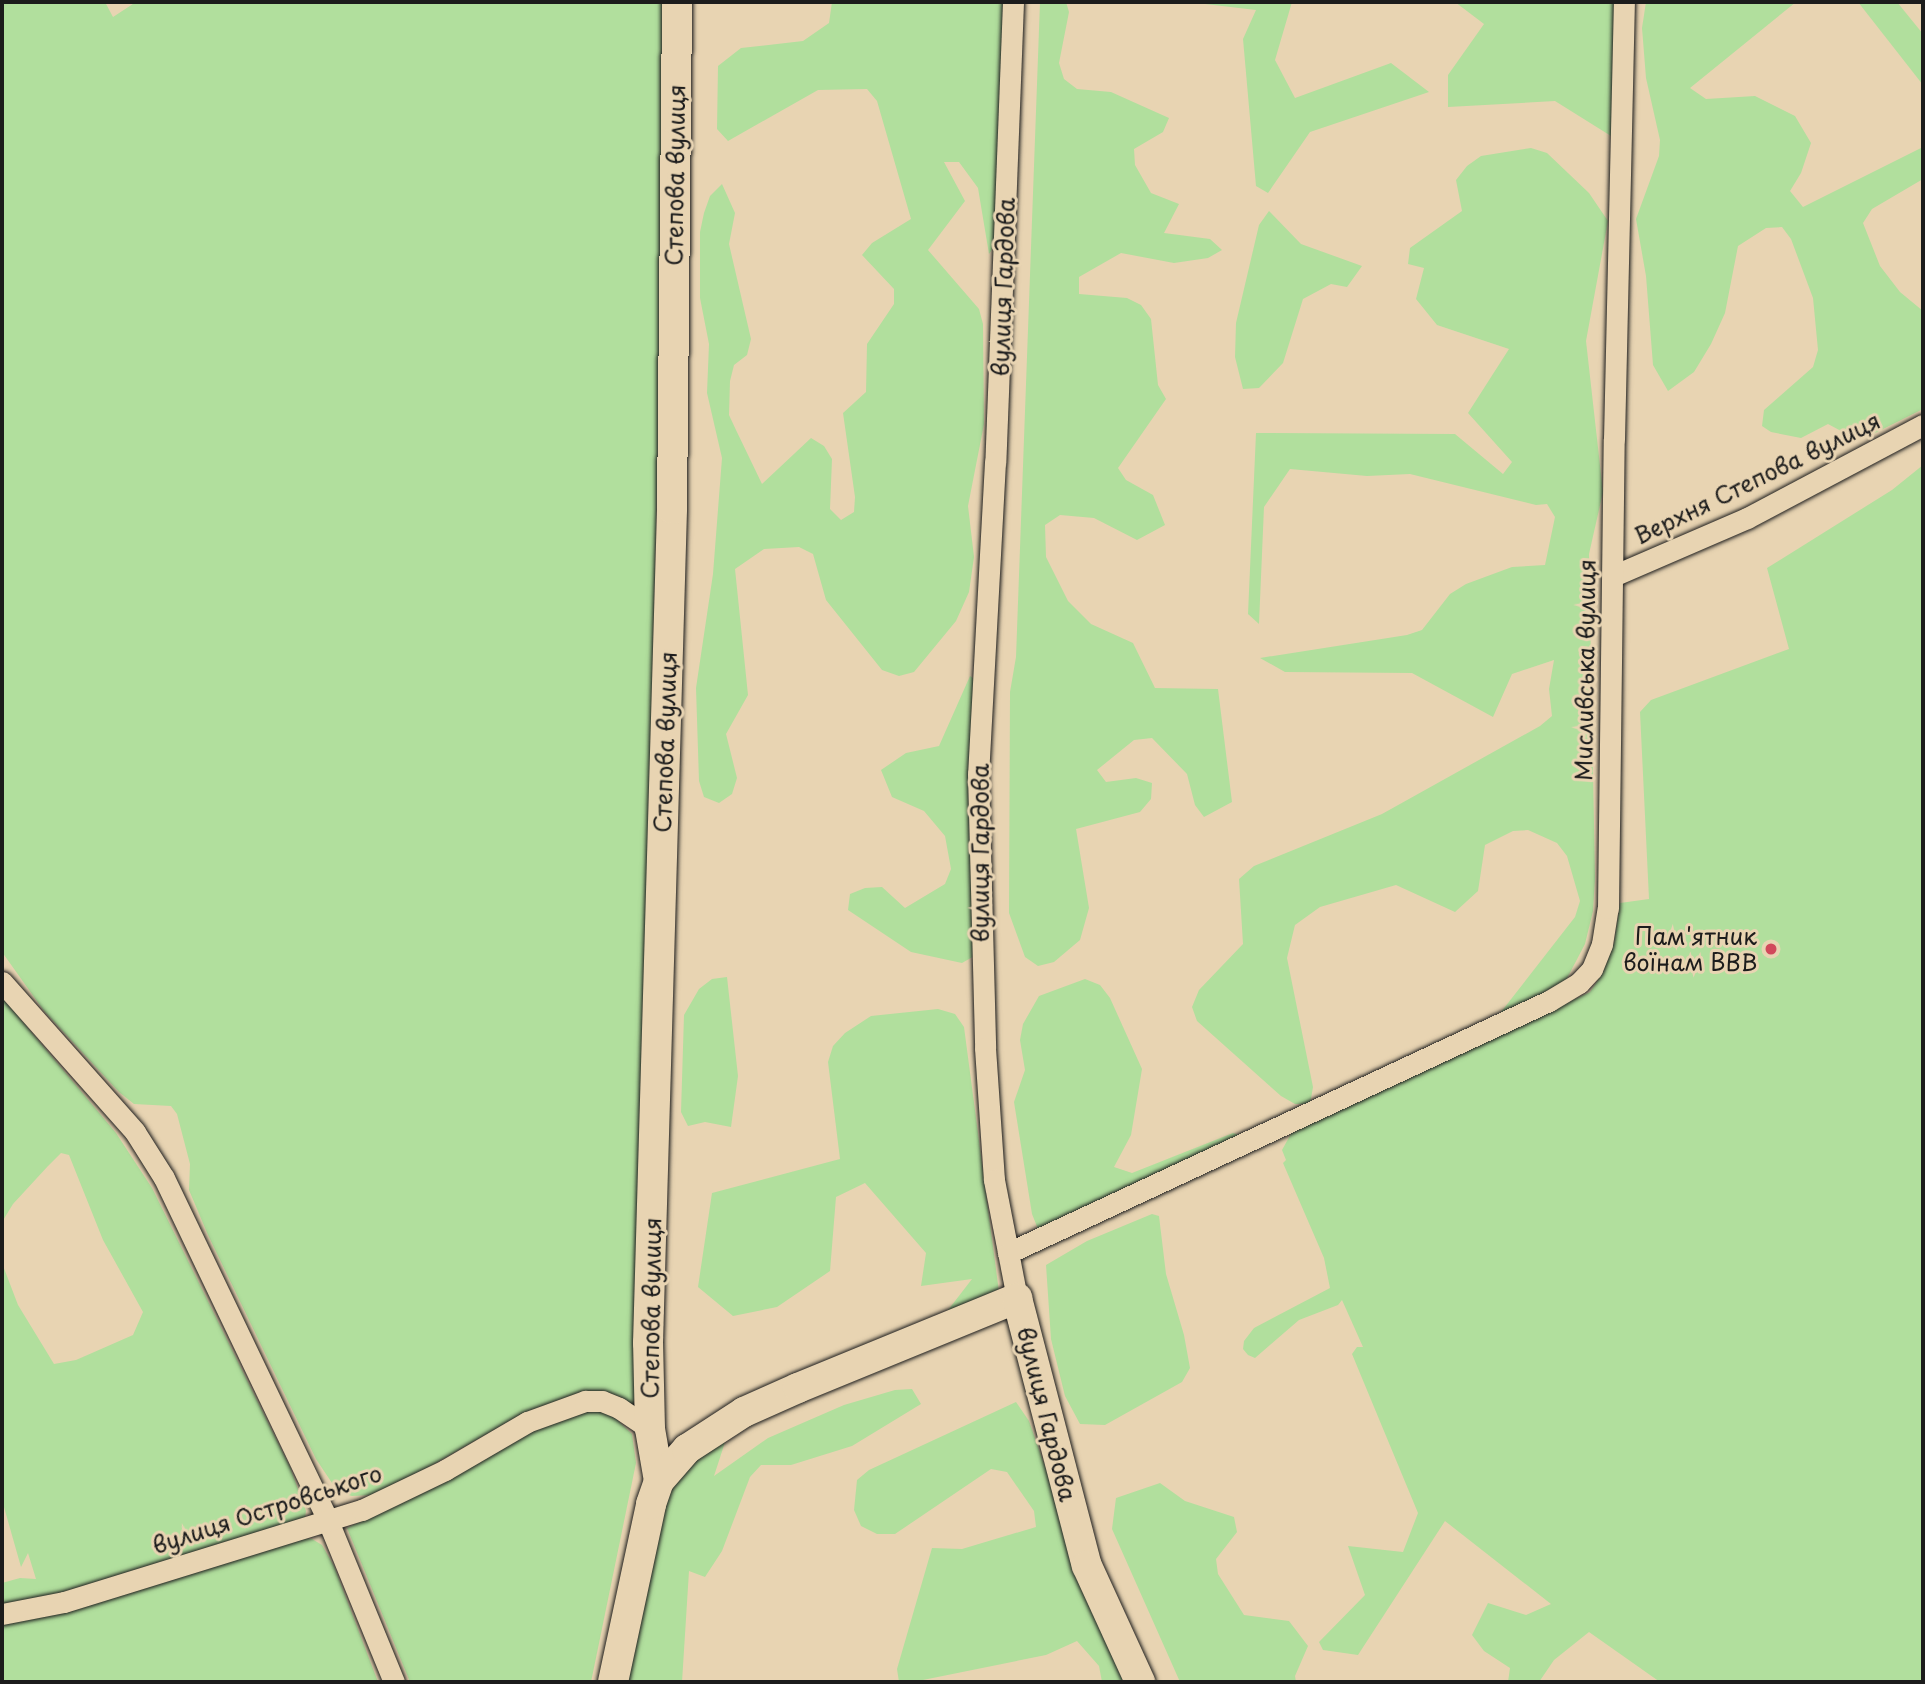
<!DOCTYPE html>
<meta charset="utf-8">
<style>
body{margin:0}
#map{position:relative;width:1925px;height:1684px;overflow:hidden;background:#e8d4b2;font-family:"Playpen Sans",sans-serif}
div>[style]{position:absolute}
[style*='--x']{left:calc(var(--x)*1px);top:calc(var(--y)*1px);width:calc(var(--w)*1px);rotate:calc(var(--a)*1deg)}
.green>*{inset:0;background:#b1df9d}
.roads{filter:drop-shadow(0 0 2px #1c1c1c) drop-shadow(0 0 2px #1c1c1c)}
.street>*{height:21px;margin:-10.5px;padding:0 10.5px;transform-origin:10.5px;border-radius:10.5px;background:#e8d4b2}
.secondary>*{height:30px;margin:-15px;padding:0 15px;transform-origin:15px;border-radius:15px;background:#e8d4b2}
.dots>*{width:19px;height:19px;translate:-50% -50%;box-sizing:border-box;border:4px solid #e8d4b2;border-radius:50%}
span{translate:-50% -50%;white-space:nowrap;text-align:center;line-height:1.15;-webkit-text-stroke:6px #e8d4b2;paint-order:stroke}
.street-label{font-size:23px;color:#1c1c1c}
.poi-label{font-size:23px;color:#1c1c1c}
.right{translate:-100% -50%;text-align:right}
.frame{position:absolute;inset:0;border:4px solid #1c1c1c;pointer-events:none}
</style>
<div id="map">
<div class="green">
<i style="clip-path:polygon(2px 2px,105px 2px,113px 17px,136px 2px,668px 2px,637px 1365px,634px 1405px,612px 1394px,506px 1423px,427px 1468px,371px 1495px,352px 1496px,338px 1492px,316px 1459px,208px 1235px,189px 1190px,190px 1164px,177px 1114px,171px 1106px,134px 1104px,119px 1092px,44px 1011px,2px 952px)"></i>
<i style="clip-path:polygon(832px 2px,1003px 2px,998px 241px,989px 254px,978px 188px,959px 162px,944px 162px,965px 201px,928px 250px,979px 309px,983px 324px,984px 424px,968px 506px,974px 557px,969px 592px,956px 621px,914px 672px,899px 676px,882px 670px,826px 600px,813px 554px,799px 547px,764px 549px,735px 569px,748px 695px,726px 734px,737px 778px,732px 794px,719px 803px,704px 797px,699px 781px,696px 688px,713px 574px,722px 458px,707px 393px,709px 344px,700px 298px,700px 232px,704px 213px,710px 196px,722px 184px,735px 213px,729px 244px,751px 339px,747px 355px,734px 365px,730px 381px,729px 415px,736px 430px,762px 484px,811px 438px,824px 446px,832px 459px,830px 509px,841px 520px,854px 512px,855px 497px,843px 413px,866px 392px,867px 344px,894px 304px,894px 289px,862px 255px,872px 243px,911px 219px,877px 101px,867px 89px,818px 90px,728px 141px,717px 129px,718px 66px,741px 48px,803px 41px,829px 23px)"></i>
<i style="clip-path:polygon(1040px 2px,1066px 2px,1069px 12px,1059px 63px,1064px 79px,1077px 89px,1111px 92px,1169px 118px,1163px 132px,1134px 149px,1135px 165px,1151px 193px,1179px 204px,1164px 233px,1210px 239px,1222px 250px,1208px 258px,1174px 263px,1121px 253px,1079px 277px,1079px 294px,1127px 298px,1141px 305px,1151px 319px,1158px 385px,1166px 399px,1118px 468px,1126px 480px,1153px 495px,1165px 525px,1137px 540px,1094px 518px,1060px 515px,1045px 525px,1046px 557px,1068px 601px,1091px 624px,1133px 643px,1155px 688px,1218px 689px,1232px 802px,1204px 817px,1195px 805px,1187px 774px,1152px 738px,1134px 740px,1097px 770px,1106px 782px,1136px 778px,1152px 783px,1151px 799px,1140px 812px,1076px 829px,1089px 908px,1080px 940px,1054px 962px,1038px 966px,1025px 957px,1009px 913px,1010px 692px,1016px 657px)"></i>
<i style="clip-path:polygon(1188px 2px,1292px 2px,1275px 60px,1295px 98px,1391px 63px,1429px 92px,1310px 132px,1268px 193px,1256px 186px,1243px 39px,1256px 10px)"></i>
<i style="clip-path:polygon(1455px 2px,1625px 2px,1619px 141px,1555px 101px,1448px 107px,1448px 75px,1484px 24px)"></i>
<i style="clip-path:polygon(1646px 2px,1796px 2px,1690px 88px,1706px 99px,1755px 96px,1795px 116px,1811px 143px,1801px 173px,1790px 191px,1803px 207px,1923px 147px,1923px 179px,1872px 209px,1863px 223px,1880px 266px,1900px 292px,1923px 311px,1923px 409px,1871px 435px,1856px 439px,1828px 424px,1801px 438px,1771px 432px,1762px 426px,1764px 410px,1813px 367px,1818px 350px,1813px 298px,1791px 239px,1782px 227px,1766px 228px,1738px 246px,1725px 313px,1711px 344px,1694px 372px,1668px 391px,1653px 365px,1646px 276px,1636px 219px,1659px 156px,1660px 140px,1646px 78px,1642px 28px)"></i>
<i style="clip-path:polygon(1858px 2px,1897px 2px,1923px 34px,1923px 85px)"></i>
<i style="clip-path:polygon(1531px 148px,1547px 153px,1589px 193px,1608px 221px,1586px 341px,1603px 492px,1589px 554px,1595px 878px,1593px 911px,1585px 944px,1564px 984px,1494px 1021px,1575px 917px,1580px 901px,1567px 856px,1557px 843px,1528px 830px,1513px 831px,1485px 845px,1478px 891px,1455px 912px,1396px 885px,1320px 907px,1295px 925px,1287px 958px,1313px 1087px,1310px 1104px,1295px 1104px,1281px 1096px,1197px 1021px,1192px 1007px,1199px 990px,1243px 944px,1239px 879px,1254px 866px,1382px 814px,1540px 726px,1552px 716px,1549px 689px,1554px 660px,1512px 674px,1493px 717px,1412px 673px,1285px 672px,1260px 658px,1407px 635px,1422px 630px,1450px 594px,1466px 584px,1512px 567px,1545px 565px,1555px 517px,1547px 504px,1536px 505px,1410px 474px,1367px 476px,1290px 469px,1264px 507px,1259px 624px,1248px 614px,1256px 433px,1455px 434px,1503px 474px,1512px 462px,1468px 413px,1509px 349px,1437px 325px,1416px 299px,1424px 268px,1408px 264px,1410px 248px,1462px 211px,1456px 180px,1467px 166px,1481px 156px)"></i>
<i style="clip-path:polygon(1269px 211px,1301px 244px,1362px 266px,1347px 287px,1331px 284px,1303px 299px,1283px 363px,1259px 388px,1243px 389px,1235px 357px,1236px 323px,1259px 225px)"></i>
<i style="clip-path:polygon(1923px 465px,1923px 1682px,1660px 1682px,1589px 1632px,1554px 1660px,1539px 1682px,1508px 1682px,1510px 1668px,1484px 1651px,1472px 1635px,1488px 1603px,1526px 1615px,1551px 1604px,1445px 1521px,1358px 1655px,1323px 1650px,1319px 1642px,1365px 1595px,1348px 1546px,1403px 1552px,1418px 1513px,1352px 1354px,1357px 1347px,1363px 1347px,1342px 1300px,1338px 1305px,1299px 1320px,1255px 1358px,1248px 1355px,1243px 1349px,1244px 1341px,1254px 1328px,1330px 1288px,1324px 1258px,1283px 1163px,1286px 1160px,1282px 1150px,1292px 1132px,1590px 992px,1602px 974px,1614px 943px,1620px 903px,1649px 899px,1640px 712px,1651px 700px,1789px 649px,1767px 568px,1892px 490px)"></i>
<i style="clip-path:polygon(970px 676px,979px 682px,976px 955px,962px 963px,911px 952px,848px 910px,850px 894px,865px 888px,882px 887px,905px 908px,945px 884px,951px 869px,945px 836px,924px 811px,892px 797px,881px 770px,906px 753px,939px 746px)"></i>
<i style="clip-path:polygon(727px 977px,738px 1076px,731px 1127px,705px 1122px,688px 1126px,681px 1112px,684px 1015px,699px 989px,712px 979px)"></i>
<i style="clip-path:polygon(1085px 979px,1100px 985px,1110px 998px,1142px 1069px,1131px 1135px,1114px 1167px,1132px 1173px,1233px 1133px,1249px 1138px,1038px 1229px,1032px 1214px,1014px 1102px,1025px 1070px,1020px 1040px,1023px 1024px,1039px 996px)"></i>
<i style="clip-path:polygon(2px 997px,116px 1133px,152px 1188px,290px 1467px,306px 1511px,305px 1518px,2px 1612px,2px 1583px,20px 1578px,36px 1579px,28px 1553px,21px 1567px,2px 1500px,2px 1263px,18px 1305px,54px 1364px,76px 1360px,133px 1335px,143px 1312px,103px 1240px,69px 1155px,61px 1153px,48px 1166px,13px 1204px,2px 1222px)"></i>
<i style="clip-path:polygon(938px 1009px,955px 1014px,964px 1027px,999px 1292px,945px 1314px,972px 1279px,921px 1286px,926px 1253px,865px 1183px,836px 1197px,830px 1271px,777px 1307px,733px 1316px,698px 1287px,712px 1193px,840px 1159px,828px 1062px,833px 1046px,845px 1033px,871px 1016px)"></i>
<i style="clip-path:polygon(1152px 1214px,1159px 1216px,1166px 1274px,1184px 1335px,1190px 1368px,1182px 1382px,1105px 1425px,1080px 1424px,1065px 1396px,1051px 1339px,1046px 1265px,1087px 1241px)"></i>
<i style="clip-path:polygon(912px 1389px,921px 1404px,852px 1446px,791px 1465px,761px 1465px,750px 1477px,722px 1551px,705px 1577px,689px 1571px,682px 1682px,627px 1682px,669px 1487px,690px 1458px,727px 1436px,714px 1476px,768px 1438px,844px 1405px,895px 1390px)"></i>
<i style="clip-path:polygon(1016px 1402px,1029px 1421px,1075px 1551px,1139px 1682px,1102px 1682px,1099px 1666px,1077px 1641px,1046px 1655px,913px 1682px,899px 1682px,897px 1669px,932px 1548px,962px 1549px,1036px 1527px,1034px 1511px,1007px 1472px,991px 1469px,895px 1534px,877px 1534px,861px 1526px,854px 1510px,857px 1480px,869px 1470px)"></i>
<i style="clip-path:polygon(601px 1411px,610px 1413px,632px 1434px,636px 1463px,591px 1682px,410px 1682px,347px 1528px,401px 1502px,539px 1426px,583px 1412px)"></i>
<i style="clip-path:polygon(1160px 1483px,1185px 1501px,1234px 1517px,1237px 1532px,1216px 1559px,1218px 1574px,1244px 1615px,1289px 1621px,1308px 1646px,1295px 1676px,1296px 1682px,1180px 1682px,1112px 1529px,1116px 1498px)"></i>
<i style="clip-path:polygon(301px 1538px,312px 1539px,322px 1545px,334px 1566px,378px 1682px,2px 1682px,2px 1623px,194px 1573px)"></i>
</div>
<div class="roads">
<div class="street">
<i style="--x:1013;--y:2;--w:460;--a:92.2"></i>
<i style="--x:995;--y:462;--w:312;--a:93.1"></i>
<i style="--x:978;--y:774;--w:274;--a:88.5"></i>
<i style="--x:985;--y:1048;--w:132;--a:86.1"></i>
<i style="--x:994;--y:1180;--w:120;--a:79"></i>
<i style="--x:1613;--y:576;--w:146;--a:-23.4"></i>
<i style="--x:1747;--y:518;--w:199;--a:-27.9"></i>
<i style="--x:2;--y:982;--w:200;--a:48.4"></i>
<i style="--x:135;--y:1132;--w:54;--a:57.8"></i>
<i style="--x:164;--y:1178;--w:380;--a:64.4"></i>
<i style="--x:328;--y:1521;--w:174;--a:67.7"></i>
<i style="--x:1008;--y:1253;--w:597;--a:-24.98"></i>
<i style="--x:1549;--y:1001;--w:35;--a:-31"></i>
<i style="--x:1579;--y:983;--w:19;--a:-47"></i>
<i style="--x:1592;--y:969;--w:27;--a:-68"></i>
<i style="--x:1602;--y:944;--w:36;--a:-81"></i>
<i style="--x:1608;--y:908;--w:469;--a:-89.3"></i>
<i style="--x:1614;--y:439;--w:437;--a:-88.7"></i>
<i style="--x:2;--y:1614;--w:63;--a:-11"></i>
<i style="--x:64;--y:1602;--w:312;--a:-17.2"></i>
<i style="--x:362;--y:1510;--w:92;--a:-25.7"></i>
<i style="--x:445;--y:1470;--w:95;--a:-30.3"></i>
<i style="--x:527;--y:1422;--w:62;--a:-19.9"></i>
<i style="--x:585;--y:1401;--w:17;--a:0"></i>
<i style="--x:602;--y:1401;--w:18;--a:22"></i>
<i style="--x:619;--y:1408;--w:37;--a:34"></i>
</div>
<div class="secondary">
<i style="--x:659;--y:1481;--w:53;--a:-99.8"></i>
<i style="--x:650;--y:1429;--w:86;--a:-91.3"></i>
<i style="--x:648;--y:1343;--w:834;--a:-88.35"></i>
<i style="--x:672;--y:509;--w:507;--a:-89.43"></i>
<i style="--x:613;--y:1682;--w:182;--a:-77.9"></i>
<i style="--x:651;--y:1504;--w:24;--a:-71"></i>
<i style="--x:659;--y:1481;--w:43;--a:-48.8"></i>
<i style="--x:687;--y:1449;--w:68;--a:-33"></i>
<i style="--x:744;--y:1412;--w:59;--a:-24"></i>
<i style="--x:798;--y:1388;--w:237;--a:-22.3"></i>
<i style="--x:1017;--y:1298;--w:277;--a:75.4"></i>
<i style="--x:1087;--y:1566;--w:128;--a:65.4"></i>
</div>
</div>
<div class="dots">
<i style="left:1771px;top:949px;background:#d1495b"></i>
</div>
<div class="street-label">
<span style="left:675px;top:175px;rotate:-89deg">Степова вулиця</span>
<span style="left:1003px;top:287px;rotate:-88deg">вулиця Гардова</span>
<span style="left:1757px;top:478px;rotate:-26deg">Верхня Степова вулиця</span>
<span style="left:1585px;top:670px;rotate:-89deg">Мисливська вулиця</span>
<span style="left:665px;top:742px;rotate:-88deg">Степова вулиця</span>
<span style="left:980px;top:853px;rotate:-90deg">вулиця Гардова</span>
<span style="left:651px;top:1308px;rotate:-89deg">Степова вулиця</span>
<span style="left:1047px;top:1414px;rotate:76deg">вулиця Гардова</span>
<span style="left:267px;top:1509px;rotate:-18deg">вулиця Островського</span>
</div>
<div class="poi-label">
<span class="right" style="left:1757px;top:949px">Пам'ятник<br>воїнам ВВВ</span>
</div>
<div class="frame"></div>
</div>
